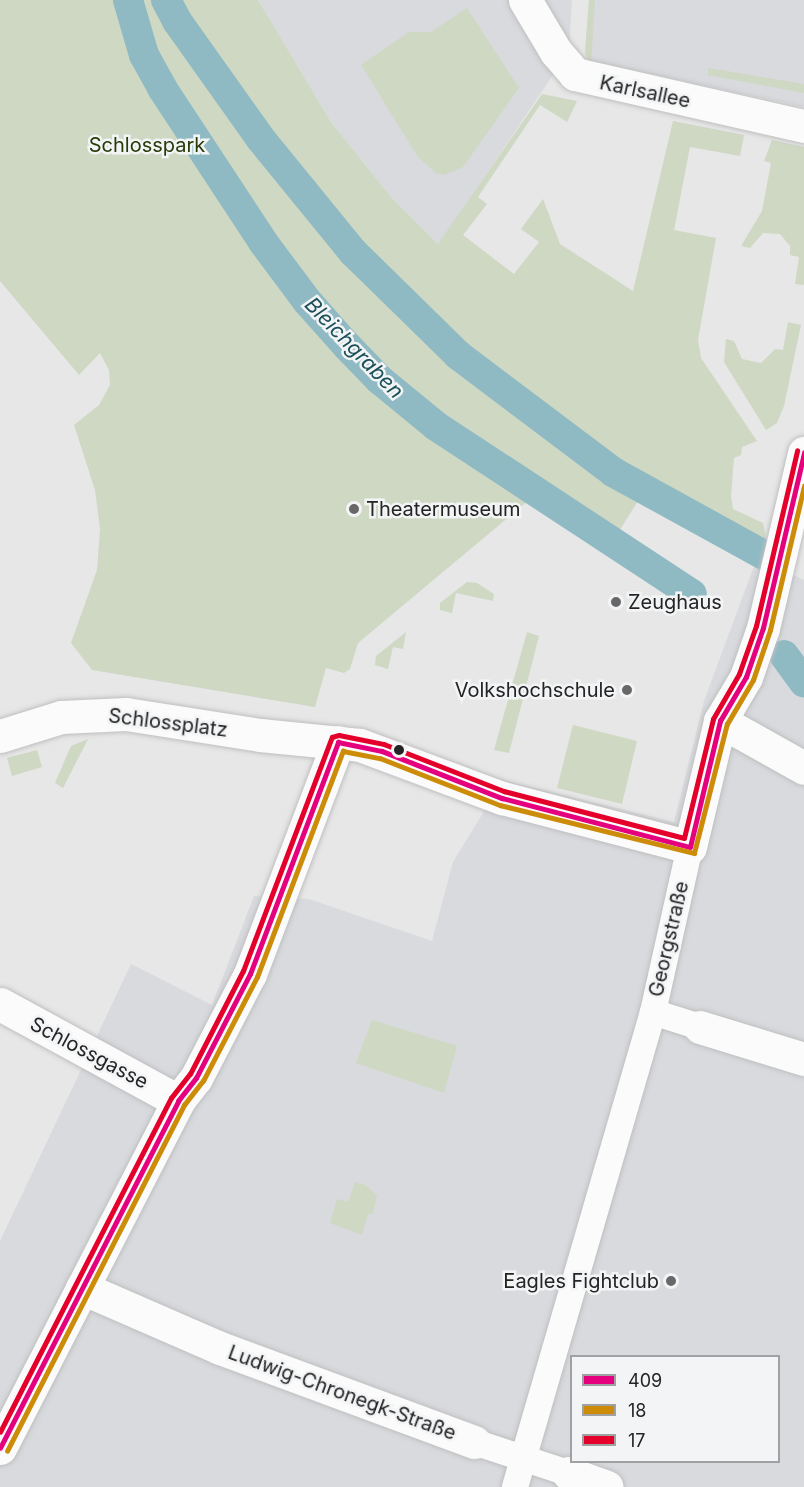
<!DOCTYPE html>
<meta charset="utf-8">
<style>
body{margin:0}
#map{position:relative;width:804px;height:1487px;overflow:hidden;background:#e7e7e7;font-family:Inter,sans-serif}
div>[style]{position:absolute}
[style*='--x']{left:calc(var(--x)*1px);top:calc(var(--y)*1px);width:calc(var(--w)*1px);rotate:calc(var(--a)*1deg)}
.built>*{inset:0;background:#d8dade}
.green>*{inset:0;background:#ced8c3}
.canal>*{height:30px;margin:-15px;padding:0 15px;transform-origin:15px;border-radius:15px;background:#8fbac4}
.roads{filter:drop-shadow(0 0 2px #bfbfbf) drop-shadow(0 0 2px #bfbfbf)}
.pedestrian>*{height:26px;margin:-13px;padding:0 13px;transform-origin:13px;border-radius:13px;background:#fbfbfb}
.minor>*{height:33px;margin:-16.5px;padding:0 16.5px;transform-origin:16.5px;border-radius:16.5px;background:#fbfbfb}
.bus-1>*{height:4.5px;margin:-2.25px;padding:0 2.25px;transform-origin:2.25px;border-radius:2.25px;background:#e5007d}
.bus-2>*{height:4.5px;margin:-2.25px;padding:0 2.25px;transform-origin:2.25px;border-radius:2.25px;background:#cd8c07}
.bus-3>*{height:4.5px;margin:-2.25px;padding:0 2.25px;transform-origin:2.25px;border-radius:2.25px;background:#e4002b}
.dots>*{width:16px;height:16px;translate:-50% -50%;box-sizing:border-box;border:3px solid #f3f4f5;border-radius:50%}
span{translate:-50% -50%;white-space:nowrap;text-align:center;line-height:1.15;-webkit-text-stroke:5px #f3f4f5;paint-order:stroke}
.street-label{font-size:20px;color:#242425}
.park-label{font-size:20px;color:#273b08}
.poi-label{font-size:20px;color:#242425}
.left{translate:0 -50%;text-align:left}
.right{translate:-100% -50%;text-align:right}
.water-label{font-size:21px;color:#1b505b;font-style:italic}
.legend{position:absolute;left:570px;top:1355px;width:210px;height:108px;box-sizing:border-box;background:#f3f4f5;border:2px solid #a0a1a2;margin:0;padding:8px 10px;list-style:none;font-size:18px;color:#242425}
.legend li{display:flex;align-items:center;gap:12px;height:30px}
.legend b{width:30px;border:2px solid #a0a1a2}
</style>
<div id="map">
<div class="built">
<i style="clip-path:polygon(258px 0,572px 0,569px 51px,439px 245px,391px 197px,331px 122px)"></i>
<i style="clip-path:polygon(589px 0,804px 0,804px 107px,595px 62px,591px 65px,585px 53px)"></i>
<i style="clip-path:polygon(evenodd,757px 558px,804px 580px,804px 1487px,0 1487px,0 1241px,131px 964px,212px 1005px,254px 896px,309px 899px,432px 941px,453px 862px,503px 780px,674px 822px,704px 701px,757px 558px,572px 1356px,778px 1356px,778px 1462px,572px 1462px,572px 1356px)"></i>
</div>
<div class="green">
<i style="clip-path:polygon(0 0,258px 0,331px 122px,391px 197px,438px 244px,542px 94px,577px 101px,567px 122px,540px 105px,478px 197px,487px 204px,463px 235px,514px 274px,539px 242px,521px 229px,543px 199px,560px 244px,633px 291px,673px 121px,744px 135px,740px 156px,690px 147px,674px 230px,716px 238px,698px 340px,701px 358px,757px 441px,742px 447px,741px 455px,734px 458px,731px 496px,733px 509px,763px 523px,768px 549px,648px 485px,616px 536px,595px 522px,586px 536px,529px 500px,358px 643px,350px 669px,344px 673px,326px 668px,315px 707px,92px 670px,71px 643px,97px 570px,100px 529px,95px 490px,74px 425px,99px 405px,110px 385px,109px 370px,100px 353px,79px 375px,0 281px)"></i>
<i style="clip-path:polygon(589px 0,595px 0,591px 65px,585px 53px)"></i>
<i style="clip-path:polygon(467px 8px,519px 88px,463px 167px,444px 175px,436px 173px,418px 157px,361px 65px,409px 32px,431px 32px)"></i>
<i style="clip-path:polygon(708px 68px,804px 84px,804px 93px,708px 75px)"></i>
<i style="clip-path:polygon(772px 140px,804px 147px,804px 285px,795px 284px,799px 257px,790px 255px,790px 246px,780px 234px,763px 233px,750px 248px,741px 246px,762px 211px,771px 163px,764px 161px)"></i>
<i style="clip-path:polygon(788px 322px,801px 325px,784px 406px,777px 423px,766px 430px,724px 362px,726px 339px,734px 341px,742px 359px,761px 363px,775px 349px,783px 350px)"></i>
<i style="clip-path:polygon(467px 582px,477px 583px,494px 594px,493px 601px,456px 593px,452px 613px,440px 610px,440px 603px)"></i>
<i style="clip-path:polygon(406px 632px,403px 649px,393px 647px,388px 669px,375px 665px,376px 656px)"></i>
<i style="clip-path:polygon(527px 632px,539px 636px,509px 753px,494px 750px)"></i>
<i style="clip-path:polygon(573px 725px,637px 741px,622px 804px,557px 788px)"></i>
<i style="clip-path:polygon(88px 739px,63px 788px,55px 783px,71px 746px)"></i>
<i style="clip-path:polygon(37px 750px,42px 767px,12px 776px,7px 758px)"></i>
<i style="clip-path:polygon(372px 1020px,457px 1046px,444px 1093px,356px 1063px)"></i>
<i style="clip-path:polygon(355px 1182px,365px 1185px,377px 1195px,373px 1214px,368px 1214px,362px 1235px,330px 1223px,337px 1199px,348px 1202px)"></i>
</div>
<div class="canal">
<i style="--x:128;--y:0;--w:57;--a:73.8"></i>
<i style="--x:144;--y:55;--w:38;--a:61"></i>
<i style="--x:162;--y:88;--w:184;--a:56.7"></i>
<i style="--x:263;--y:242;--w:74;--a:53.3"></i>
<i style="--x:307;--y:301;--w:60;--a:48.4"></i>
<i style="--x:347;--y:346;--w:47;--a:45.9"></i>
<i style="--x:380;--y:380;--w:72;--a:39.4"></i>
<i style="--x:436;--y:426;--w:306;--a:33.3"></i>
<i style="--x:166;--y:0;--w:24;--a:62"></i>
<i style="--x:177;--y:21;--w:143;--a:54.6"></i>
<i style="--x:260;--y:138;--w:147;--a:50.8"></i>
<i style="--x:353;--y:252;--w:147;--a:44.4"></i>
<i style="--x:458;--y:355;--w:194;--a:37"></i>
<i style="--x:613;--y:472;--w:175;--a:28.8"></i>
<i style="--x:784;--y:655;--w:34;--a:54"></i>
</div>
<div class="roads">
<div class="pedestrian">
<i style="--x:653;--y:1012;--w:49;--a:17.7"></i>
<i style="--x:474;--y:1442;--w:99;--a:18.3"></i>
<i style="--x:515;--y:1487;--w:495;--a:-73.8"></i>
<i style="--x:653;--y:1012;--w:169;--a:-77.4"></i>
</div>
<div class="minor">
<i style="--x:525;--y:0;--w:61;--a:59.2"></i>
<i style="--x:556;--y:52;--w:29;--a:49"></i>
<i style="--x:575;--y:74;--w:235;--a:12.8"></i>
<i style="--x:720;--y:721;--w:96;--a:29.2"></i>
<i style="--x:0;--y:736;--w:64;--a:-17.3"></i>
<i style="--x:61;--y:717;--w:65;--a:-2.6"></i>
<i style="--x:126;--y:714;--w:136;--a:8.9"></i>
<i style="--x:260;--y:735;--w:100;--a:5.7"></i>
<i style="--x:360;--y:745;--w:152;--a:20.5"></i>
<i style="--x:502;--y:798;--w:194;--a:14.6"></i>
<i style="--x:690;--y:847;--w:130;--a:-76.6"></i>
<i style="--x:720;--y:721;--w:51;--a:-59.4"></i>
<i style="--x:746;--y:677;--w:52;--a:-70.9"></i>
<i style="--x:763;--y:628;--w:180;--a:-76.8"></i>
<i style="--x:0;--y:1004;--w:203;--a:28.6"></i>
<i style="--x:700;--y:1027;--w:109;--a:17.1"></i>
<i style="--x:82;--y:1288;--w:150;--a:23.5"></i>
<i style="--x:220;--y:1348;--w:271;--a:20.3"></i>
<i style="--x:0;--y:1448;--w:390;--a:-62.8"></i>
<i style="--x:178;--y:1101;--w:29;--a:-52"></i>
<i style="--x:196;--y:1078;--w:117;--a:-62.6"></i>
<i style="--x:250;--y:974;--w:248;--a:-69.2"></i>
<i style="--x:568;--y:1473;--w:41;--a:19.7"></i>
</div>
</div>
<div class="bus-1">
<i style="--x:0;--y:1448;--w:390;--a:-62.8"></i>
<i style="--x:178;--y:1101;--w:29;--a:-52"></i>
<i style="--x:196;--y:1078;--w:117;--a:-62.6"></i>
<i style="--x:250;--y:974;--w:248;--a:-69.2"></i>
<i style="--x:338;--y:742;--w:45;--a:11.6"></i>
<i style="--x:382;--y:751;--w:129;--a:21.4"></i>
<i style="--x:502;--y:798;--w:194;--a:14.6"></i>
<i style="--x:690;--y:847;--w:130;--a:-76.6"></i>
<i style="--x:720;--y:721;--w:51;--a:-59.4"></i>
<i style="--x:746;--y:677;--w:52;--a:-70.9"></i>
<i style="--x:763;--y:628;--w:180;--a:-76.8"></i>
</div>
<div class="bus-2">
<i style="--x:7;--y:1451;--w:389;--a:-62.9"></i>
<i style="--x:184;--y:1105;--w:31;--a:-52"></i>
<i style="--x:203;--y:1081;--w:117;--a:-62.6"></i>
<i style="--x:257;--y:977;--w:242;--a:-69.2"></i>
<i style="--x:343;--y:751;--w:38;--a:11"></i>
<i style="--x:380;--y:758;--w:129;--a:21.4"></i>
<i style="--x:500;--y:805;--w:200;--a:13.9"></i>
<i style="--x:694;--y:853;--w:133;--a:-75.7"></i>
<i style="--x:727;--y:724;--w:51;--a:-59.4"></i>
<i style="--x:753;--y:680;--w:53;--a:-71.2"></i>
<i style="--x:770;--y:630;--w:148;--a:-76.7"></i>
</div>
<div class="bus-3">
<i style="--x:0;--y:1432;--w:375;--a:-62.9"></i>
<i style="--x:171;--y:1098;--w:31;--a:-52"></i>
<i style="--x:190;--y:1074;--w:116;--a:-62.8"></i>
<i style="--x:243;--y:971;--w:250;--a:-69.2"></i>
<i style="--x:332;--y:737;--w:7;--a:-16"></i>
<i style="--x:339;--y:735;--w:46;--a:11.3"></i>
<i style="--x:384;--y:744;--w:129;--a:21.4"></i>
<i style="--x:504;--y:791;--w:186;--a:14.6"></i>
<i style="--x:684;--y:838;--w:122;--a:-76.3"></i>
<i style="--x:713;--y:719;--w:52;--a:-60"></i>
<i style="--x:739;--y:674;--w:51;--a:-70.5"></i>
<i style="--x:756;--y:626;--w:180;--a:-76.8"></i>
</div>
<div class="dots">
<i style="left:354px;top:509px;background:#686869"></i>
<i style="left:616px;top:602px;background:#686869"></i>
<i style="left:627px;top:690px;background:#686869"></i>
<i style="left:399px;top:750px;background:#242425"></i>
<i style="left:671px;top:1281px;background:#686869"></i>
</div>
<div class="street-label">
<span style="left:645px;top:92px;rotate:12deg">Karlsallee</span>
<span style="left:168px;top:723px;rotate:7deg">Schlossplatz</span>
<span style="left:669px;top:939px;rotate:-77deg">Georgstraße</span>
<span style="left:89px;top:1053px;rotate:28deg">Schlossgasse</span>
<span style="left:342px;top:1393px;rotate:20deg">Ludwig-Chronegk-Straße</span>
</div>
<div class="park-label">
<span style="left:147px;top:145px">Schlosspark</span>
</div>
<div class="poi-label">
<span class="left" style="left:366px;top:509px">Theatermuseum</span>
<span class="left" style="left:628px;top:602px">Zeughaus</span>
<span class="right" style="left:615px;top:690px">Volkshochschule</span>
<span class="right" style="left:659px;top:1281px">Eagles Fightclub</span>
</div>
<div class="water-label">
<span style="left:354px;top:348px;rotate:46deg">Bleichgraben</span>
</div>
<ul class="legend">
<li><b style="height:8px;background:#e5007d"></b>409</li>
<li><b style="height:8px;background:#cd8c07"></b>18</li>
<li><b style="height:8px;background:#e4002b"></b>17</li>
</ul>
</div>
